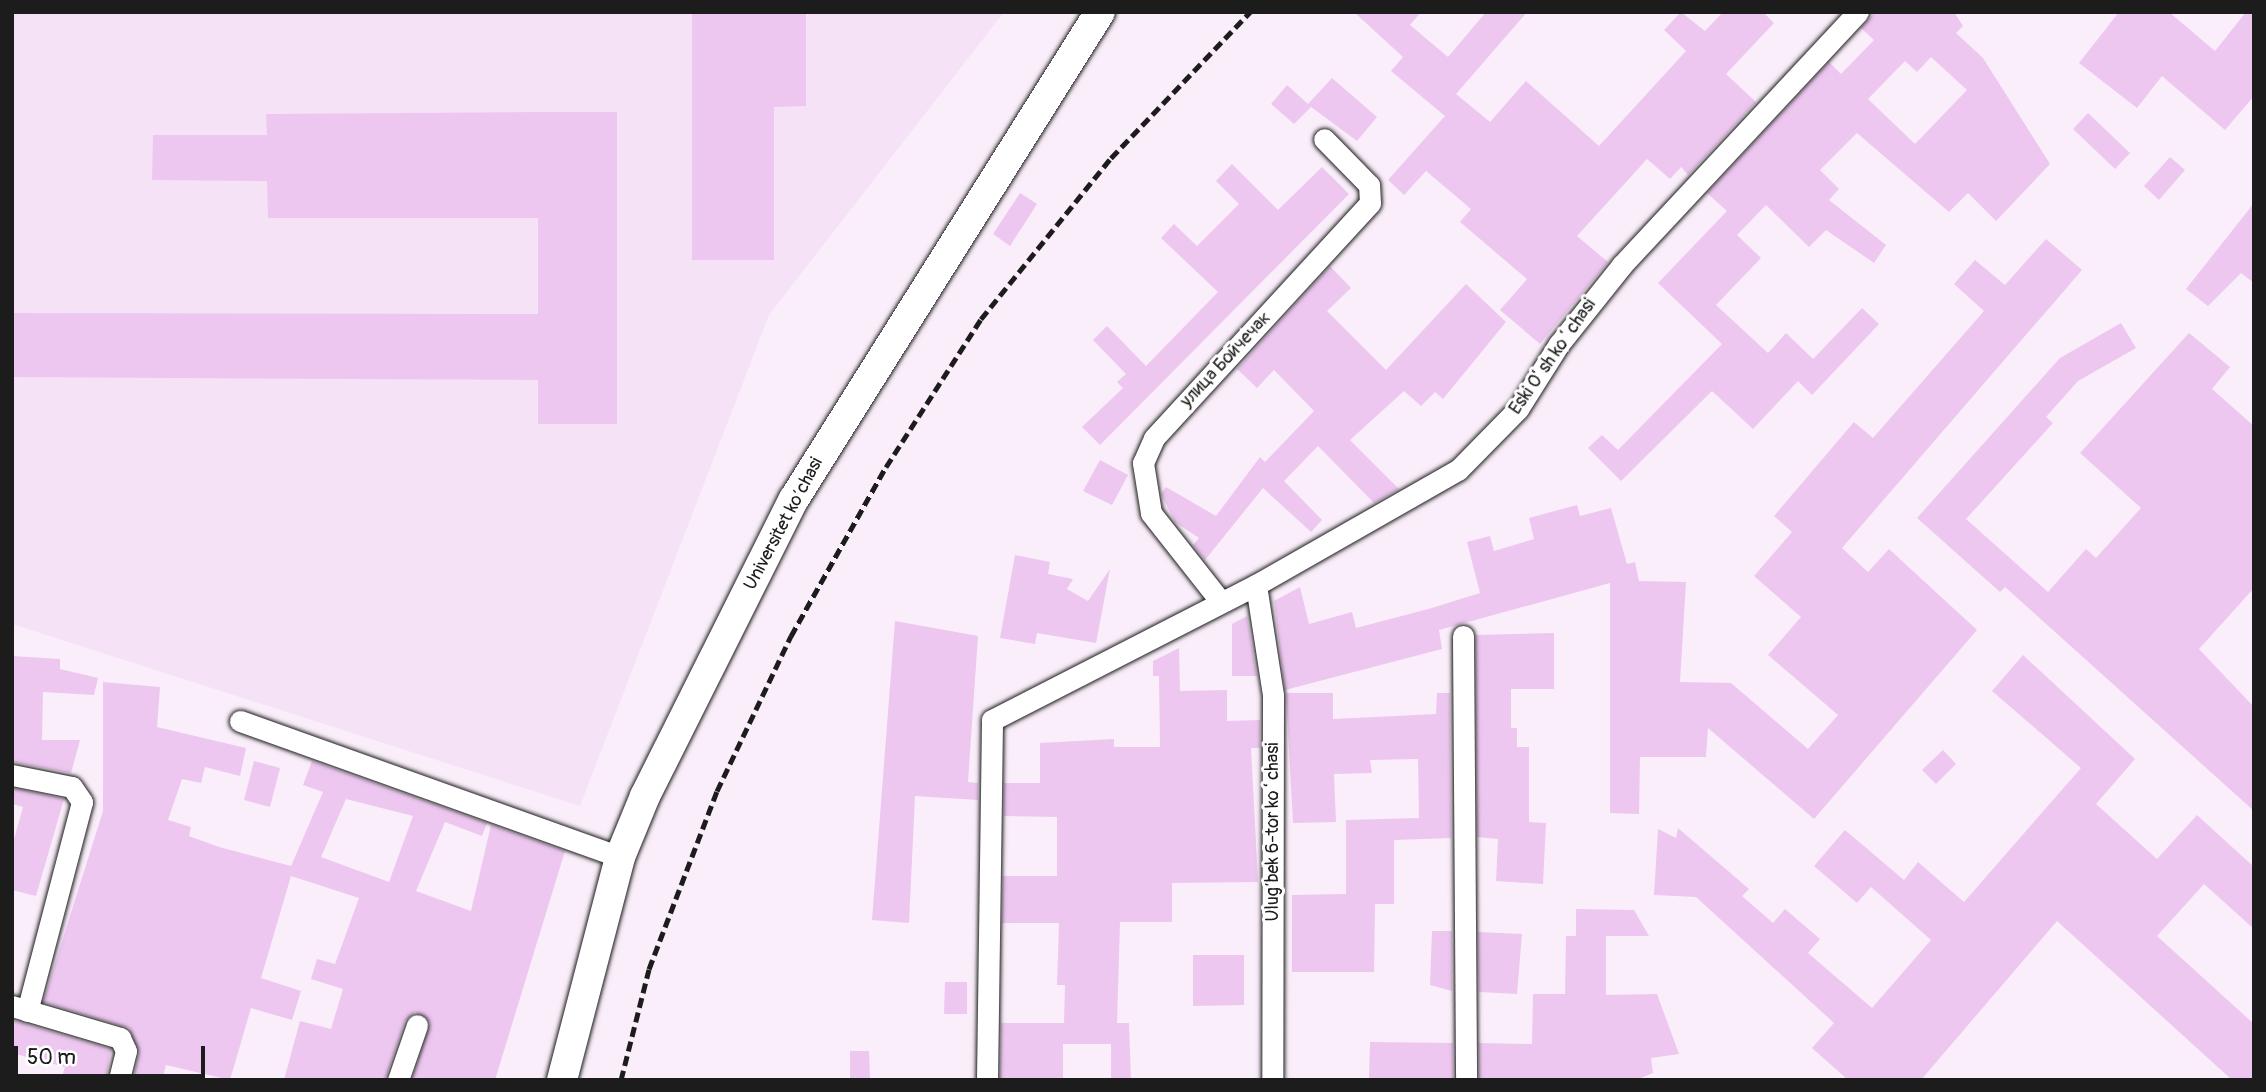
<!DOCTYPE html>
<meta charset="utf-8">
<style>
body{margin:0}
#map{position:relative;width:2266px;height:1092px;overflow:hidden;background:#faeefa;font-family:Pangolin,sans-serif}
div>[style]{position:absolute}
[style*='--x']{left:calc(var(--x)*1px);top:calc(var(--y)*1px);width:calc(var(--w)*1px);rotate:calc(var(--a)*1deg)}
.built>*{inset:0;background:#f6e2f7}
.building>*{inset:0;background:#edc7f0}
.roads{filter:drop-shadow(0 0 2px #1c1c1c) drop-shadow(0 0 2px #1c1c1c)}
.minor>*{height:21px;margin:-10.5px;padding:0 10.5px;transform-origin:10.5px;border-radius:10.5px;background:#fff}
.secondary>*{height:30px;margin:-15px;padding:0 15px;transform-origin:15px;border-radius:15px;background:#fff}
.rail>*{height:5px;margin-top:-2.5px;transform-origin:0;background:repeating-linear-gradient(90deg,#1c1c1c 0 10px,transparent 0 15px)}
span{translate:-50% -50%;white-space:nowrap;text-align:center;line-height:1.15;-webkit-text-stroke:6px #fff;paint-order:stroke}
.street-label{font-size:18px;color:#1c1c1c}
.frame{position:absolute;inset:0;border:14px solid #1c1c1c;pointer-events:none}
.scale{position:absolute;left:14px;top:1046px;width:191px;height:32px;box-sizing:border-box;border:4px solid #1c1c1c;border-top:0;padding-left:9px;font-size:21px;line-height:24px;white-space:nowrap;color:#1c1c1c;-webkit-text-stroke:5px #fff;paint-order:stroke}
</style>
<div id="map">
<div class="built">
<i style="clip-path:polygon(12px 12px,1004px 12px,769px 315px,580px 806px,12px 624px)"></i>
</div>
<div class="building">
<i style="clip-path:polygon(692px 12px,806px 12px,806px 106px,774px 107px,774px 260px,692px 260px)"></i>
<i style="clip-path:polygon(1354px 12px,1421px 12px,1410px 25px,1448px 57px,1486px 12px,1527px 12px,1456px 94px,1490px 122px,1526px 81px,1599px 146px,1686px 51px,1664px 30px,1681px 12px,1705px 31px,1723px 12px,1763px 12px,1774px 23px,1726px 74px,1756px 102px,1688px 175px,1681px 167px,1670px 179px,1647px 159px,1577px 236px,1608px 262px,1540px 344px,1500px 310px,1527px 279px,1460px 222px,1471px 209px,1426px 171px,1404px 195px,1388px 180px,1445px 116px,1391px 71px,1403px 57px)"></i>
<i style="clip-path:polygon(evenodd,1875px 12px,1954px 12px,1963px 26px,1956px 33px,1983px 58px,2050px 164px,1996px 221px,1968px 193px,1949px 212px,1857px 133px,1820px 170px,1839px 189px,1829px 200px,1886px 245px,1874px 263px,1826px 230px,1809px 247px,1766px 205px,1737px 235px,1761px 258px,1716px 305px,1768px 353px,1786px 333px,1813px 359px,1862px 308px,1879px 324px,1812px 395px,1798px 381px,1753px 429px,1712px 391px,1621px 481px,1588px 448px,1602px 435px,1618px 450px,1722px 344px,1658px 283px,1727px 211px,1707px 193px,1829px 62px,1841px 74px,1874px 40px,1861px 28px,1875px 12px,1931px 57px,1967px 90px,1915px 144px,1868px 99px,1905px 61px,1917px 72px,1931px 57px)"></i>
<i style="clip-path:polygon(2119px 12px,2169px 12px,2215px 51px,2246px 12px,2254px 12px,2254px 96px,2225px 130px,2162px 76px,2137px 108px,2079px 63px)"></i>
<i style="clip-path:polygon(1332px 78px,1377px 117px,1357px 141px,1311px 107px,1294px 124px,1271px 104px,1287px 85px,1308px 104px)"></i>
<i style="clip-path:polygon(538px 112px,617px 112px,617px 424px,538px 424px,538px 380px,12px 377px,12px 313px,538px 314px,538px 218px,268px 218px,267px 181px,152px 180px,153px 135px,267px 135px,266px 114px)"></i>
<i style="clip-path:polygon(2088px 113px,2130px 153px,2115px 169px,2073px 129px)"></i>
<i style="clip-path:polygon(2170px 157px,2185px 170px,2159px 200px,2144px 186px)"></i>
<i style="clip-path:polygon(1232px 164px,1278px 210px,1322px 167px,1349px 194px,1100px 445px,1082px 427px,1123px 388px,1117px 382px,1126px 374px,1093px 340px,1107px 326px,1146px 366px,1218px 292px,1161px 238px,1174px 224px,1197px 246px,1239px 204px,1216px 181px)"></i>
<i style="clip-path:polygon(1020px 193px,1037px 204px,1010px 246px,993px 234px)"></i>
<i style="clip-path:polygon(2254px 203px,2254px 283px,2241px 273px,2208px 306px,2186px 289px)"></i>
<i style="clip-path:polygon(2046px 239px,2082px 270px,1842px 548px,1868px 572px,1889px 549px,1977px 630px,1814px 819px,1708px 728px,1706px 757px,1640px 757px,1639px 814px,1610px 813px,1610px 583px,1439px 630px,1442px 649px,1285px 690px,1274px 601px,1300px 587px,1309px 624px,1352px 612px,1356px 628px,1432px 608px,1480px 593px,1467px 542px,1490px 536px,1494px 551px,1534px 539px,1529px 518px,1577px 505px,1580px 516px,1611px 508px,1627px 564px,1635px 562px,1639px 581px,1686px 582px,1680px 682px,1731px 683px,1808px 749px,1838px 715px,1768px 655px,1801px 617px,1754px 576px,1792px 532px,1774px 516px,1854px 422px,1873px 438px,1984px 311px,1954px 284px,1975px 260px,2005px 285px)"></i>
<i style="clip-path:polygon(1330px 266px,1351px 288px,1327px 311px,1386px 370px,1466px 284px,1506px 322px,1443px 399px,1435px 392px,1421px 406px,1404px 391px,1350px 440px,1399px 489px,1374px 503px,1318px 446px,1284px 481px,1322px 520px,1311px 532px,1263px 488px,1205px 560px,1193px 545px,1199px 538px,1175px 522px,1161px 494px,1166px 487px,1216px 516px,1260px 457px,1265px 462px,1314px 411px,1274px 370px,1257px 388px,1237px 369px)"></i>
<i style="clip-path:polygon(2121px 323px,2136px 348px,2078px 381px,2046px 417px,2053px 423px,1966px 519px,2048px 592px,2086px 549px,2096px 558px,2141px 508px,2080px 453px,2189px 333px,2230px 367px,2212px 389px,2254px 426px,2254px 588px,2199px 649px,2254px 707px,2254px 811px,2005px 587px,2000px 592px,1917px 518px,2060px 358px)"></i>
<i style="clip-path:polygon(1100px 460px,1128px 475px,1112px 505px,1083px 491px)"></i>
<i style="clip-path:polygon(1015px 555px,1050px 562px,1048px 574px,1073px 579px,1067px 589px,1088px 601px,1110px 569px,1096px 643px,1037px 633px,1035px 644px,1000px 638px)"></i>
<i style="clip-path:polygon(1247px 616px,1257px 676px,1232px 676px,1232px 624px)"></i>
<i style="clip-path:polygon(895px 621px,978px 636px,968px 782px,978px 783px,978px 800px,915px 796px,909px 923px,872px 920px)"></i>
<i style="clip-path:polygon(1554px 633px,1554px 689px,1511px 689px,1511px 728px,1517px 728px,1517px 747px,1529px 747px,1529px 822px,1546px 823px,1543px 884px,1496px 881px,1498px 839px,1477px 837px,1476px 635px)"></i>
<i style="clip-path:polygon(1179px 648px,1180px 691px,1227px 690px,1227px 721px,1260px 720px,1260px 748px,1251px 748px,1258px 882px,1172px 883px,1172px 922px,1120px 922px,1117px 1023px,1129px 1023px,1131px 1080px,1111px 1080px,1111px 1044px,1063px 1044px,1063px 1080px,1000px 1080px,1001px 1023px,1064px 1023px,1065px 985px,1057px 985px,1059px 923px,1002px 923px,1003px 876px,1057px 876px,1057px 817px,1004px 816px,1004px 783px,1040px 783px,1040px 743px,1114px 739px,1114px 747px,1160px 747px,1159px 676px,1153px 676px,1153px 661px)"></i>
<i style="clip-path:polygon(2023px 655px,2135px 759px,2096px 804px,2157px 859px,2197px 815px,2254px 867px,2254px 929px,2204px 884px,2157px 936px,2254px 1024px,2254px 1080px,2232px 1080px,2057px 921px,1921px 1080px,1848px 1080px,1812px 1048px,1834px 1023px,1696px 897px,1654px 895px,1658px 829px,1676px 838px,1678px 828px,1749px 889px,1742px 896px,1773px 923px,1785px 909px,1820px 939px,1808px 953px,1872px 1008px,1931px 940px,1871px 887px,1857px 903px,1814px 866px,1845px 830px,1904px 880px,1918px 862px,1964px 902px,2081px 768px,1992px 691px)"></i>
<i style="clip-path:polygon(12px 656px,60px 659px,60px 669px,98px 678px,94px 695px,43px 692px,42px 740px,80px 740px,71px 773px,12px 762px)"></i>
<i style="clip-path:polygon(evenodd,103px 682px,160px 687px,157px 727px,246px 748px,240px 776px,205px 767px,201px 783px,182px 779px,168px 820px,191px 827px,189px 836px,219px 847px,291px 866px,323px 792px,303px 785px,312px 761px,487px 823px,482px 836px,445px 822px,416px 891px,471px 911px,491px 825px,565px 851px,495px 1080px,412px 1080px,430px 1023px,415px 1012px,405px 1021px,385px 1080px,284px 1080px,300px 1021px,331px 1029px,343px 989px,311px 979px,317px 959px,335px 964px,359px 898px,291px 876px,261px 978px,301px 991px,292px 1020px,251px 1008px,230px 1080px,166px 1065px,162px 1080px,133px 1080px,139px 1053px,129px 1028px,43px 1002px,103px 811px,103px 682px,346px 799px,413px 816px,389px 882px,321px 857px,346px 799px)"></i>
<i style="clip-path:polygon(1286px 693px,1333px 693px,1333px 719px,1436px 714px,1437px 693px,1450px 693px,1451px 838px,1394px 840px,1394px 904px,1375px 904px,1374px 972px,1292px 972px,1292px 895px,1346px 894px,1346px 820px,1419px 818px,1418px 759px,1370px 760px,1372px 773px,1334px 774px,1336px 822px,1293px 823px)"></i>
<i style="clip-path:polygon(1943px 750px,1956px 764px,1936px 784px,1922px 770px)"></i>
<i style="clip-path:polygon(254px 761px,280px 768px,270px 807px,244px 800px)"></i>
<i style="clip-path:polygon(12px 788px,64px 799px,36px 896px,12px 890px,12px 846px,23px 807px,12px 804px)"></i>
<i style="clip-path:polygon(1576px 909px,1634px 910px,1649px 936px,1606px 936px,1606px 995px,1657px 994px,1679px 1054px,1651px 1058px,1653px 1073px,1636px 1080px,1479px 1080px,1479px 1043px,1532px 1044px,1533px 994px,1565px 994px,1566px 936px,1576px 936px)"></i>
<i style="clip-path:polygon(1432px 931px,1452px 931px,1452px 991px,1430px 985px)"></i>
<i style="clip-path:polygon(1478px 932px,1522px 934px,1517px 994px,1479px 992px)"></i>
<i style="clip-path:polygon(1193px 955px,1244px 955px,1244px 1005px,1193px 1006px)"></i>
<i style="clip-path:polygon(945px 982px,967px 982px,967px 1014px,944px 1014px)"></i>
<i style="clip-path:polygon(12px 1020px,111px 1049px,106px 1080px,61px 1080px,65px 1067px,12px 1053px)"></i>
<i style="clip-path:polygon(1370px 1042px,1453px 1043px,1453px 1080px,1369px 1080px)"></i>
<i style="clip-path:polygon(850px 1051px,869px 1051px,870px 1080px,850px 1080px)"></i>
</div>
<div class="roads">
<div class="minor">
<i style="--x:1256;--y:585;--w:111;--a:81.2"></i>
<i style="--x:1273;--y:695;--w:385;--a:90.1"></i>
<i style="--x:1221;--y:602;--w:113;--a:-128.2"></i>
<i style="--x:1151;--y:513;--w:51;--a:-99.1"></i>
<i style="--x:1143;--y:463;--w:27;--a:-66"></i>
<i style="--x:1154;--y:438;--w:319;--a:-47.4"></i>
<i style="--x:1370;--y:203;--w:18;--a:-93"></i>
<i style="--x:1369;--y:185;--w:64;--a:-134.4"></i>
<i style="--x:1463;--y:636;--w:444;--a:89.6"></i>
<i style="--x:240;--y:721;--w:404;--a:19.7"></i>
<i style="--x:12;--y:775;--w:61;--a:11.3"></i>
<i style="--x:72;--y:787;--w:18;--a:56"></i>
<i style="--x:82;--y:802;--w:216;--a:104.7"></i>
<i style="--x:12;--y:1006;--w:113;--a:16.5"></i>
<i style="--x:120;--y:1038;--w:14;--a:65"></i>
<i style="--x:126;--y:1051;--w:30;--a:104"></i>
<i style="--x:398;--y:1080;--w:58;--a:-70.9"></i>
<i style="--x:987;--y:1080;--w:360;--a:-89.2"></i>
<i style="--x:992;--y:720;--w:297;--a:-27.1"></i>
<i style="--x:1256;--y:585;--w:232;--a:-29.7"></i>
<i style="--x:1458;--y:470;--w:86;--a:-45.5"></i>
<i style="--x:1518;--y:409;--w:77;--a:-57.8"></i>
<i style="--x:1559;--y:344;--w:101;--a:-51.4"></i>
<i style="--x:1622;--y:265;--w:346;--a:-47"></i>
</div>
<div class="secondary">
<i style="--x:562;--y:1080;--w:230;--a:-75.4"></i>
<i style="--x:620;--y:857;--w:66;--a:-67.7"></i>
<i style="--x:645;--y:796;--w:332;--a:-63.4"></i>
<i style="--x:794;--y:499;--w:575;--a:-57.86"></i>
</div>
</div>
<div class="rail">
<i style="--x:621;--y:1080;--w:114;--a:-75.8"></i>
<i style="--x:649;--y:969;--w:191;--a:-69.1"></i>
<i style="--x:717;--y:791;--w:172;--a:-64.5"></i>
<i style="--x:791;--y:636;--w:194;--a:-60.7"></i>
<i style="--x:886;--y:467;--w:176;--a:-57.3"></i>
<i style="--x:981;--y:319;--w:207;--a:-51.1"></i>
<i style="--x:1111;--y:158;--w:202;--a:-46.4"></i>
</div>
<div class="street-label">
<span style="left:1553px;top:357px;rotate:-55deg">Eski Oʻsh koʻchasi</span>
<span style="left:1226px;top:360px;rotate:-47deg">улица Бойчечак</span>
<span style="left:784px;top:524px;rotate:-62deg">Universitet kо‘chasi</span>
<span style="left:1273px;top:832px;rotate:-90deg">Ulug‘bek 6-tor koʻchasi</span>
</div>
<div class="frame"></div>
<div class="scale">50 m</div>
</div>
